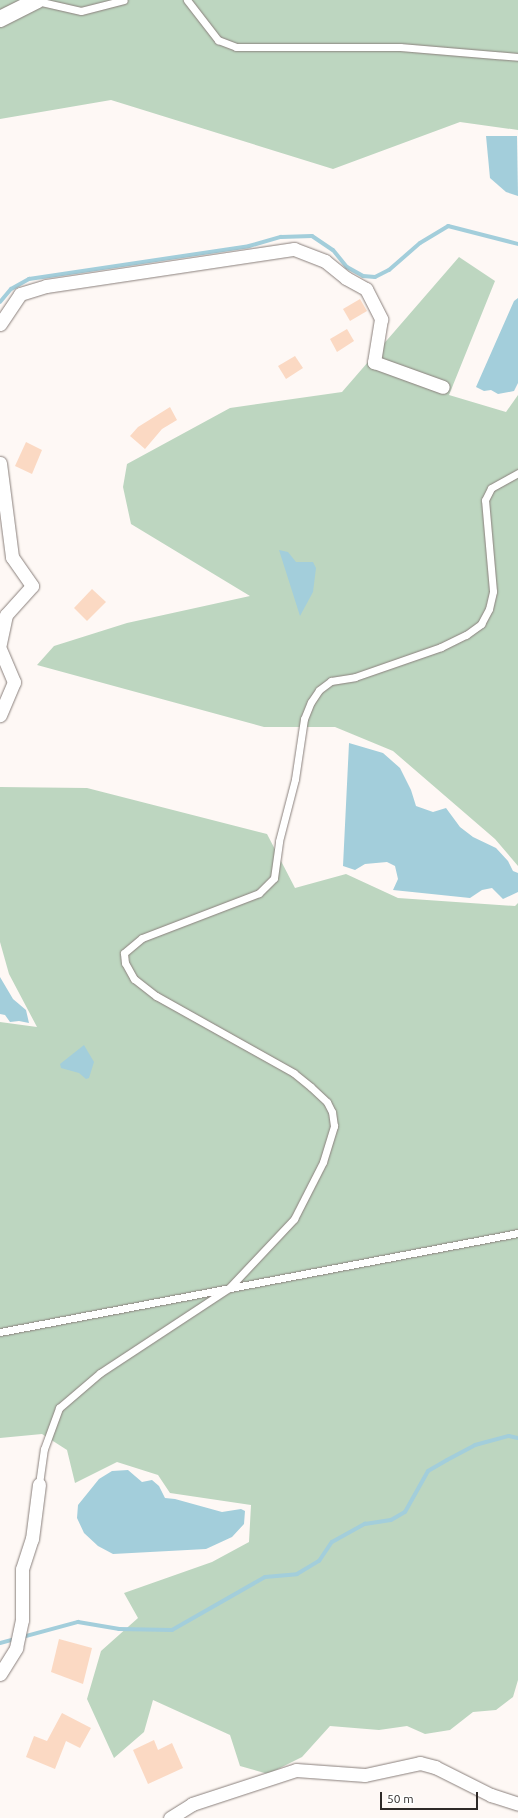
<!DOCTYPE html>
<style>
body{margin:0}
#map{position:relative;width:518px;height:1818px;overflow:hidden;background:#fef8f5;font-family:Ubuntu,sans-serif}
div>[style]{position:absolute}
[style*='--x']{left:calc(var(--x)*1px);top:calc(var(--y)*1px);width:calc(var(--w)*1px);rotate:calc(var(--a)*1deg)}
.green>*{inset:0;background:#bdd6c0}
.water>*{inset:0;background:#a3cedb}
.stream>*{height:4px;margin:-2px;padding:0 2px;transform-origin:2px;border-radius:2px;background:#a3cedb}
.building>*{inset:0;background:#fbd9c3}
.roads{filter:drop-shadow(0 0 1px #8a807c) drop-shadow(0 0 1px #8a807c)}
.service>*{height:7px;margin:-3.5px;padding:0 3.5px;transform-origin:3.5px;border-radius:3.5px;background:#fff}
.minor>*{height:13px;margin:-6.5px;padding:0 6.5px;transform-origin:6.5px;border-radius:6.5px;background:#fff}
.tertiary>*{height:16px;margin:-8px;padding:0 8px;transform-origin:8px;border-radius:8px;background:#fff}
span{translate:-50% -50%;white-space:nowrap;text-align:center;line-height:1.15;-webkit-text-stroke:3.5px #fff;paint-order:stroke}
.scale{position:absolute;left:380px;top:1792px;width:98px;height:18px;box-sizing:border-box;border:2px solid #2e2a28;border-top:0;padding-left:5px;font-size:12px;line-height:14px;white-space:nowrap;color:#2e2a28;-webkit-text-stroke:3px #fff;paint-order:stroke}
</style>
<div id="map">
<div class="green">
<i style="clip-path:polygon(0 0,518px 0,518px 130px,460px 122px,333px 169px,111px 100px,0 119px)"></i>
<i style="clip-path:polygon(459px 257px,495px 281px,449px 395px,506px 412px,518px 395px,518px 866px,495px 839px,393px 751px,335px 727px,264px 727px,37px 665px,54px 646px,127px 623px,250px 596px,131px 524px,123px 487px,127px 464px,230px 408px,342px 392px)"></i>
<i style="clip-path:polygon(0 787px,87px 788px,267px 834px,295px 888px,346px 874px,398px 898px,515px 906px,518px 903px,518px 1680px,513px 1697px,496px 1710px,473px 1712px,450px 1730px,425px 1734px,407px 1726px,379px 1730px,330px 1726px,302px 1757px,268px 1774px,240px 1766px,230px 1735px,153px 1700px,144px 1732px,114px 1758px,87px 1699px,101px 1651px,138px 1618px,124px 1593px,212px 1562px,249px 1542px,251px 1505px,170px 1493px,158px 1475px,117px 1462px,75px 1483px,67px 1450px,42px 1434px,0 1438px,0 1022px,37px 1027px,9px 974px,0 942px)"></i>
</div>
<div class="water">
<i style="clip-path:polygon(486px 136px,517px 136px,518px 196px,506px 192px,490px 178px)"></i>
<i style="clip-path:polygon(518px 298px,518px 383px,514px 391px,498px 394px,491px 390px,484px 391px,476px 387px,514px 301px)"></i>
<i style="clip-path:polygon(279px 550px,288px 552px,296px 562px,313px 562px,316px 568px,313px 592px,300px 616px)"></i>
<i style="clip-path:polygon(349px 743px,383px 753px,400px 768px,411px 790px,416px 806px,433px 812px,446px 808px,460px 827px,473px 837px,496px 848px,508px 861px,513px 871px,518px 873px,518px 892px,503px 899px,492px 888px,482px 890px,470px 898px,393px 890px,398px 879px,395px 866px,387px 862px,365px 864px,355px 870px,343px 866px)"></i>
<i style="clip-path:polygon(0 977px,13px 999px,26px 1010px,29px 1023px,19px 1021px,10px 1022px,5px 1015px,0 1014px)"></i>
<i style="clip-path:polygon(84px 1045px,94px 1062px,89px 1078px,86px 1079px,79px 1073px,61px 1068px,60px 1064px)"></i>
<i style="clip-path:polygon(128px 1470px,142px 1482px,152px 1480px,159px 1486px,165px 1498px,175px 1499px,222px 1512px,241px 1509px,245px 1511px,244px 1524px,232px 1537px,206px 1549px,113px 1554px,98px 1546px,84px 1533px,77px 1518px,78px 1505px,99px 1479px,112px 1471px)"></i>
</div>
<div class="stream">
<i style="--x:0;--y:302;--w:17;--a:-50"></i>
<i style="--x:11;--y:289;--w:21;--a:-29"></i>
<i style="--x:29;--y:279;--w:222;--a:-8.5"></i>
<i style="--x:249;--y:246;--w:33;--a:-16"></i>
<i style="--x:281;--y:237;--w:31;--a:-2"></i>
<i style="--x:312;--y:236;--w:25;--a:34"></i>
<i style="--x:333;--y:250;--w:22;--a:51"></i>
<i style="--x:347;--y:267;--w:18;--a:29"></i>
<i style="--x:363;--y:276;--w:12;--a:5"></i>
<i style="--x:375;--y:277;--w:16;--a:-27"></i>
<i style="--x:389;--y:270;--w:41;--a:-41.1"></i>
<i style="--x:420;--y:243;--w:33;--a:-31"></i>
<i style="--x:448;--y:226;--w:72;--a:14.4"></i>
<i style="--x:0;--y:1643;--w:81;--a:-15.1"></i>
<i style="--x:78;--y:1622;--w:42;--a:9.7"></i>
<i style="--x:119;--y:1629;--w:53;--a:1.1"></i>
<i style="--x:172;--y:1630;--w:107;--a:-29.7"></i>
<i style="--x:265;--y:1577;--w:32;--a:-5"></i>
<i style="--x:297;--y:1574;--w:26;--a:-31"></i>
<i style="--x:319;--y:1561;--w:23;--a:-56"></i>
<i style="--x:332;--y:1542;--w:38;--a:-29"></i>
<i style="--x:365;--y:1524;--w:26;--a:-9"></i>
<i style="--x:391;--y:1520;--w:16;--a:-30"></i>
<i style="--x:405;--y:1512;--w:47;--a:-60.7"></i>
<i style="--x:428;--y:1471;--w:22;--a:-30"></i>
<i style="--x:447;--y:1460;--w:32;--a:-28"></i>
<i style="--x:475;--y:1445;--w:35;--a:-15"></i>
<i style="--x:509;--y:1436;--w:9;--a:13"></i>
</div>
<div class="building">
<i style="clip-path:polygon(360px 299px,367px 311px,350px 321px,343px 309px)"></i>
<i style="clip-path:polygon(347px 329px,354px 341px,337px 352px,330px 339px)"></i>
<i style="clip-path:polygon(295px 356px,303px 368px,286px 379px,278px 366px)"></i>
<i style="clip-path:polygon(170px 407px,177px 420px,162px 429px,145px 449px,130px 436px,138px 427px)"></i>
<i style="clip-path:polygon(26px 442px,42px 450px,32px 474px,15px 466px)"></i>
<i style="clip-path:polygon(92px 589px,106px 602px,87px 621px,74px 608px)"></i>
<i style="clip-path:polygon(59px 1639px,92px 1648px,83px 1684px,51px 1672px)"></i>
<i style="clip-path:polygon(62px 1713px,91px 1728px,80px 1748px,66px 1741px,55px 1769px,26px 1757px,34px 1736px,47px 1741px)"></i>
<i style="clip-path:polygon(154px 1740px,158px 1750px,172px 1743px,183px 1768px,148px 1784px,133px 1750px)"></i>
</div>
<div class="roads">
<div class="service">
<i style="--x:187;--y:0;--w:51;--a:52.2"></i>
<i style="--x:218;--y:40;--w:19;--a:21"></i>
<i style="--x:236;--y:47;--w:164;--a:0"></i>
<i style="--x:400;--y:47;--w:118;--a:4.8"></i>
<i style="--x:37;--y:1;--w:45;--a:12.8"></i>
<i style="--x:81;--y:11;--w:44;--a:-14.3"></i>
<i style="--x:0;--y:1332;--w:527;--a:-10.82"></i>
<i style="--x:39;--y:1484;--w:35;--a:-82"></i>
<i style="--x:44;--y:1449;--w:44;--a:-69.9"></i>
<i style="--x:59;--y:1408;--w:54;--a:-40.5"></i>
<i style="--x:100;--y:1373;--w:154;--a:-33.4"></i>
<i style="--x:229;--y:1288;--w:95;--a:-46.7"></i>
<i style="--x:294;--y:1219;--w:64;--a:-63"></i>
<i style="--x:323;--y:1162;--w:38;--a:-73"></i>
<i style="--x:334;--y:1126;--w:14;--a:-98"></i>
<i style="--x:332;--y:1112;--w:11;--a:-117"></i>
<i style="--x:327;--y:1102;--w:22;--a:-137"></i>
<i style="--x:311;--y:1087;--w:22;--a:-141"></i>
<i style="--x:294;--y:1073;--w:158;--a:-150.8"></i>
<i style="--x:156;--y:996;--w:28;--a:-142"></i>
<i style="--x:134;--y:979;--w:18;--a:-119"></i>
<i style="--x:125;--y:963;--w:10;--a:-96"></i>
<i style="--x:124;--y:953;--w:23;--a:-40"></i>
<i style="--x:142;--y:938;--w:125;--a:-21"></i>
<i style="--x:259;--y:893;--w:21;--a:-45"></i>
<i style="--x:274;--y:878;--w:37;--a:-82"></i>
<i style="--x:279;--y:841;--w:64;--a:-75.5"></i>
<i style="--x:295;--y:779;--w:61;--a:-81.5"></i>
<i style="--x:304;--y:719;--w:18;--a:-68"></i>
<i style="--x:311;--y:702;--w:14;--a:-56"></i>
<i style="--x:319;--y:690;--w:15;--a:-37"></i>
<i style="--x:331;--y:681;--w:24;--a:-9"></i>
<i style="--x:355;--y:677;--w:91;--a:-19.2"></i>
<i style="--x:441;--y:647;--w:28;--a:-26"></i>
<i style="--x:466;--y:635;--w:19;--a:-36"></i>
<i style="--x:481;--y:624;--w:17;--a:-62"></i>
<i style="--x:489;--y:609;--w:18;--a:-77"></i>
<i style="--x:493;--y:591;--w:91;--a:-95"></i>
<i style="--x:485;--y:500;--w:13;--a:-63"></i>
<i style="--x:491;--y:488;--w:31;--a:-29"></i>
</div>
<div class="minor">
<i style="--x:0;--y:324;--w:36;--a:-56"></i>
<i style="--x:20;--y:294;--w:27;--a:-17"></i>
<i style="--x:46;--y:286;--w:251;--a:-8.5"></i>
<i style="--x:294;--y:249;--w:33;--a:21"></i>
<i style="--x:325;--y:261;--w:27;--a:39"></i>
<i style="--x:346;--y:278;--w:23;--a:29"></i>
<i style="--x:366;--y:289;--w:34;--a:63"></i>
<i style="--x:381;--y:319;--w:44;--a:99.2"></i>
<i style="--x:374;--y:362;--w:73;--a:19.9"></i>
<i style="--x:0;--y:463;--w:95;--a:82.7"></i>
<i style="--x:12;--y:557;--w:35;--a:55"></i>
<i style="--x:32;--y:586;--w:39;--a:132"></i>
<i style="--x:6;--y:615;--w:30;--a:102"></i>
<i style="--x:0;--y:649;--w:36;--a:67"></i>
<i style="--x:14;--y:682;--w:36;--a:113"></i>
<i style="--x:0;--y:1674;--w:31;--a:-58"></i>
<i style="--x:16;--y:1648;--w:29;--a:-78"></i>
<i style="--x:22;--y:1620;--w:51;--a:-90"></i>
<i style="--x:22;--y:1569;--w:32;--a:-72"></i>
<i style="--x:32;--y:1539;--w:55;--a:-82.7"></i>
<i style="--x:170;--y:1818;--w:26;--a:-32"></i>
<i style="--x:192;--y:1804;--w:109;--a:-18.1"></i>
<i style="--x:296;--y:1770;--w:69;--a:4.1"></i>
<i style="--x:365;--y:1775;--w:56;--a:-12.3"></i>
<i style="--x:420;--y:1763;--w:16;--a:15"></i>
<i style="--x:435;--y:1767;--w:63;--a:26.6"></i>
<i style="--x:491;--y:1795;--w:28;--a:18"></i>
</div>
<div class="tertiary">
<i style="--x:0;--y:19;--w:42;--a:-26.6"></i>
</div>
</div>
<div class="scale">50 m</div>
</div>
